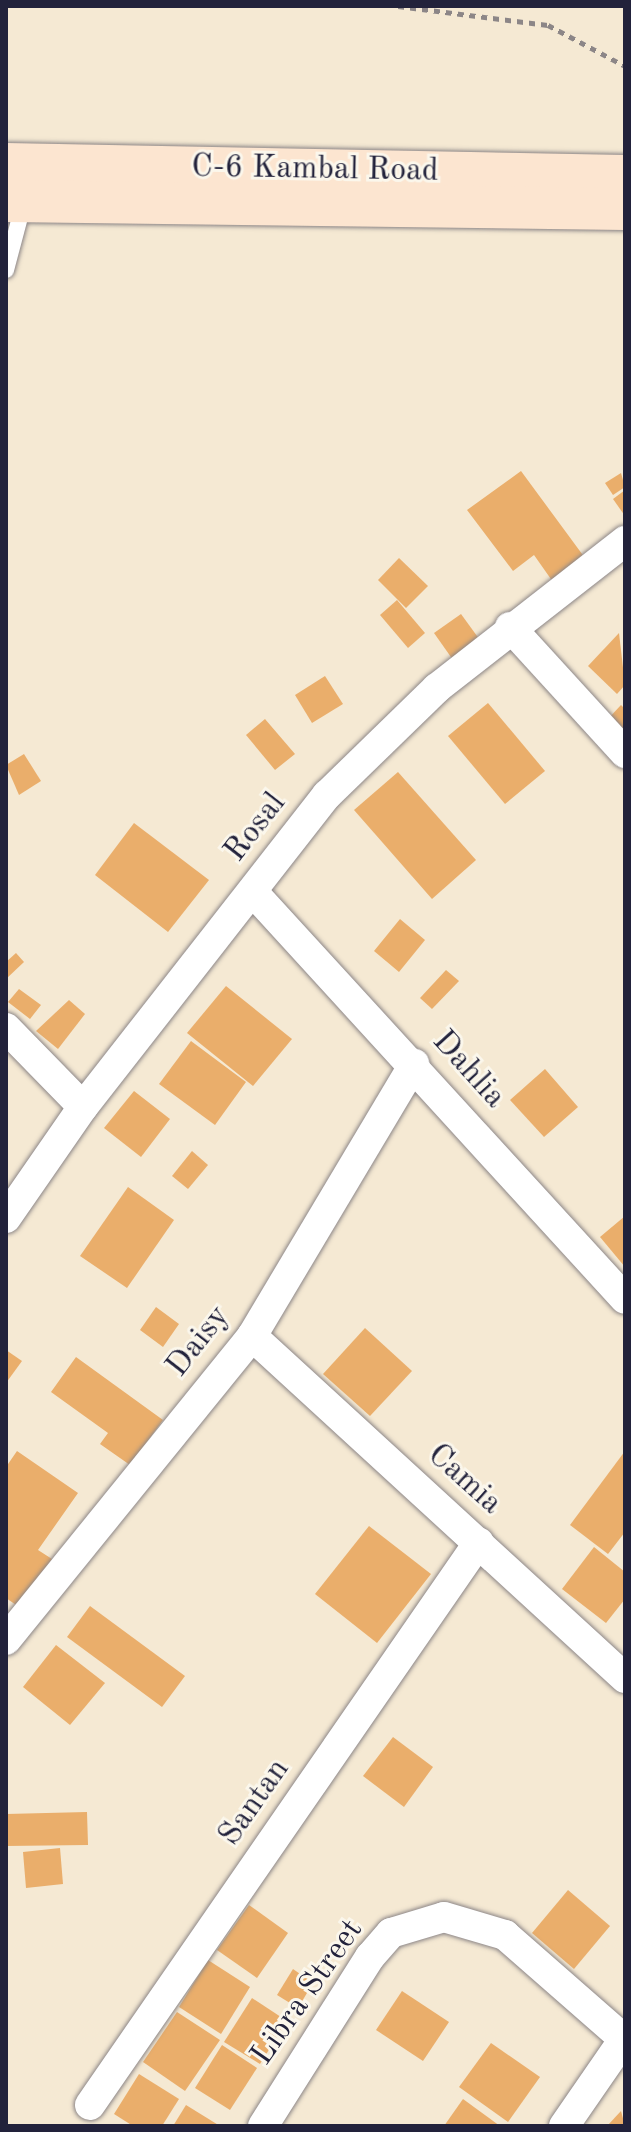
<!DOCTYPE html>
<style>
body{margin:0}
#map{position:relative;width:631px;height:2132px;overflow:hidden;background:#f5e9d3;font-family:"Old Standard TT",serif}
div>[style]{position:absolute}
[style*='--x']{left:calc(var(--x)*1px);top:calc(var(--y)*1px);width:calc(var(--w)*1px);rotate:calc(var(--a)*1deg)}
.building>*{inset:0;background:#eaae6b}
.path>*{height:5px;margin-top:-2.5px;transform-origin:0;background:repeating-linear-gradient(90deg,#8c8687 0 6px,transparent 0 12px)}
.roads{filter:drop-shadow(0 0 2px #8c8687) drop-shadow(0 0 2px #8c8687)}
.service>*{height:16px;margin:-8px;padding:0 8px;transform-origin:8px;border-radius:8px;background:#fff}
.minor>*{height:30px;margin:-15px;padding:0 15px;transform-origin:15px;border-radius:15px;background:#fff}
.secondary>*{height:42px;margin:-21px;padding:0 21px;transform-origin:21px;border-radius:21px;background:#fce5d0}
span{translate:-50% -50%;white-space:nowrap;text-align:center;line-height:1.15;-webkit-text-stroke:6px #fbf7ec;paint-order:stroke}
.street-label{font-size:32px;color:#22223b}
.frame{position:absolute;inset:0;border:8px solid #22223b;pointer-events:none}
</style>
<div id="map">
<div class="building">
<i style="clip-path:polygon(521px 471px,585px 558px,553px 582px,534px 555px,513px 571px,467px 510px)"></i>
<i style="clip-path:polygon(621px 473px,625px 487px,613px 495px,605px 483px)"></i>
<i style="clip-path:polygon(625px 490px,625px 516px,613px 499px)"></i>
<i style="clip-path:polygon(399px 558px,428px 586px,406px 608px,378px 580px)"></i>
<i style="clip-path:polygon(397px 600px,425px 633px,408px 648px,380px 615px)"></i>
<i style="clip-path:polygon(461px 614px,485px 647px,458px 667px,434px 633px)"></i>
<i style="clip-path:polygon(619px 633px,625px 685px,617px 694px,588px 666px)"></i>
<i style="clip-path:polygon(325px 676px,343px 704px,312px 723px,295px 695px)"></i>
<i style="clip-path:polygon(488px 703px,545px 771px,505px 804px,448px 736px)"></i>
<i style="clip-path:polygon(621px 705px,625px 709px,625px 733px,607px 720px)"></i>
<i style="clip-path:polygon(265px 719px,295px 754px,275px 770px,246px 735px)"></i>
<i style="clip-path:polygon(24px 754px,41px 781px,19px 795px,6px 765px)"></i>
<i style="clip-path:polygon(398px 772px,476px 860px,432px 899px,354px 810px)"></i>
<i style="clip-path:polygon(134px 823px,209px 880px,168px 932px,95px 875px)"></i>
<i style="clip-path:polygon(400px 919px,425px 940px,399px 972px,374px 951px)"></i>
<i style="clip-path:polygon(16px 953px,24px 962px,6px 979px,6px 962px)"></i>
<i style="clip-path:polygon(446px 970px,459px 981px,432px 1009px,420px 998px)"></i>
<i style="clip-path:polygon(226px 986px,292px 1039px,253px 1086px,187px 1033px)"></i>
<i style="clip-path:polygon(19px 989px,41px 1005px,30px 1019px,8px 1002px)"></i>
<i style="clip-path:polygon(69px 1000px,85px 1014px,58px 1049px,36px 1031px)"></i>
<i style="clip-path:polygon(191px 1041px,246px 1082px,215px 1125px,159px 1084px)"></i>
<i style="clip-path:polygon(545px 1069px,578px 1107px,544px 1137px,510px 1100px)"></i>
<i style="clip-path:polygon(134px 1091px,170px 1119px,141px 1157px,104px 1128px)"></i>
<i style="clip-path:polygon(192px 1151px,208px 1165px,188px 1189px,172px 1176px)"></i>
<i style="clip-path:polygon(128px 1187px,174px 1220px,127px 1288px,80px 1256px)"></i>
<i style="clip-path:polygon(625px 1216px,625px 1267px,600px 1237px)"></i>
<i style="clip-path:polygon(156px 1307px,179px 1324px,163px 1347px,140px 1330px)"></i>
<i style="clip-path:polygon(365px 1328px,412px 1371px,370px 1416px,323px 1374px)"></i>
<i style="clip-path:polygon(6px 1350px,22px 1361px,6px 1383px)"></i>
<i style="clip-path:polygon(76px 1357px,163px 1420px,130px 1465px,100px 1444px,108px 1433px,51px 1392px)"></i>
<i style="clip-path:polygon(17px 1451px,78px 1493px,38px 1550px,52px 1559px,19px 1607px,6px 1598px,6px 1467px)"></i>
<i style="clip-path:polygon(625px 1451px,625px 1532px,608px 1554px,570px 1525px)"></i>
<i style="clip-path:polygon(369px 1526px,431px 1574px,377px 1643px,315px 1594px)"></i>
<i style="clip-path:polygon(594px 1547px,625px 1572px,625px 1599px,606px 1623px,562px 1589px)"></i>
<i style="clip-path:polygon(90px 1606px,185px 1676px,162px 1707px,67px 1637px)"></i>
<i style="clip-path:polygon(56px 1645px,105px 1683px,70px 1725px,23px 1687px)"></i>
<i style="clip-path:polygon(393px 1737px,433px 1767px,404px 1807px,363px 1776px)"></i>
<i style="clip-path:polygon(87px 1812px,88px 1845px,6px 1846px,6px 1814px)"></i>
<i style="clip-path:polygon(60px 1848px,63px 1884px,26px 1888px,23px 1852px)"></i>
<i style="clip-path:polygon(568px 1890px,610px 1926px,574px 1969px,532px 1933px)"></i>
<i style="clip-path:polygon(249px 1905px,288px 1933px,257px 1978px,217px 1950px)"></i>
<i style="clip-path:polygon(208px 1960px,250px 1987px,221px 2034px,179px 2007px)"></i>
<i style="clip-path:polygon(293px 1969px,313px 1983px,298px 2008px,277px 1995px)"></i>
<i style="clip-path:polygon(402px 1991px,449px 2022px,423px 2061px,376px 2030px)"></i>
<i style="clip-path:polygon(252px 1998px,287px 2021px,260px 2064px,224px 2042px)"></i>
<i style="clip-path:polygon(177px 2012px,220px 2040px,185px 2091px,143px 2062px)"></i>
<i style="clip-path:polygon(491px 2043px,540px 2077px,508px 2122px,459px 2087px)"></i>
<i style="clip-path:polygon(222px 2045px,257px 2068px,230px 2110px,195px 2088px)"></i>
<i style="clip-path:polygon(139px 2074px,179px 2099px,162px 2126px,133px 2126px,114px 2114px)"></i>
<i style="clip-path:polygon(463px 2099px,500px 2126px,444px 2126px)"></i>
<i style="clip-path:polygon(186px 2105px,220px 2126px,173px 2126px)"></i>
<i style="clip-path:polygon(621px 2111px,625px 2126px,607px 2126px)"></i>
</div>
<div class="path">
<i style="--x:398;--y:6;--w:151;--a:7.2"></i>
<i style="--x:548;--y:25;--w:87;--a:28"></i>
</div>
<div class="roads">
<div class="service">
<i style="--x:6;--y:270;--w:70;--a:-75.2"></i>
</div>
<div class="minor">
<i style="--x:510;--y:627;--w:171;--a:47.6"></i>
<i style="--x:253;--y:892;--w:551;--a:47.57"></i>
<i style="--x:6;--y:1028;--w:110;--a:45.7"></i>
<i style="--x:6;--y:1218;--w:135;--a:-55.3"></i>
<i style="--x:83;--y:1107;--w:396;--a:-52"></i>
<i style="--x:327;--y:795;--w:153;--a:-44.2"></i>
<i style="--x:437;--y:688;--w:239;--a:-38"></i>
<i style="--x:252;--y:1336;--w:506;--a:42.52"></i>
<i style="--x:6;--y:1640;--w:391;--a:-51"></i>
<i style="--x:252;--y:1336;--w:317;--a:-59.2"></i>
<i style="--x:90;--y:2105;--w:684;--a:-55.36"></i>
<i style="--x:263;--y:2126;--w:200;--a:-57.7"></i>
<i style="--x:370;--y:1957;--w:32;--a:-49"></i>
<i style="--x:391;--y:1933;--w:55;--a:-16.8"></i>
<i style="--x:444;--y:1917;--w:64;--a:16.4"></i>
<i style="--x:505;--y:1935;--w:159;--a:41.2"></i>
<i style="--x:564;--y:2126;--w:106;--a:-55.4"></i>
</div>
<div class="secondary">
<i style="--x:6;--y:164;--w:619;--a:1.11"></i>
<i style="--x:6;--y:201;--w:619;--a:0.74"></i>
</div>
</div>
<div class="street-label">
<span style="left:315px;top:170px;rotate:1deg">C-6 Kambal Road</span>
<span style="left:256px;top:828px;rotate:-52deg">Rosal</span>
<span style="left:468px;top:1070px;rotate:48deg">Dahlia</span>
<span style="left:199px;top:1342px;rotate:-52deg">Daisy</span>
<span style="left:464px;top:1480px;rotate:42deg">Camia</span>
<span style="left:255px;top:1803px;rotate:-55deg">Santan</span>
<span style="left:308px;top:1993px;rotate:-55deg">Libra Street</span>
</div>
<div class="frame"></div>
</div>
